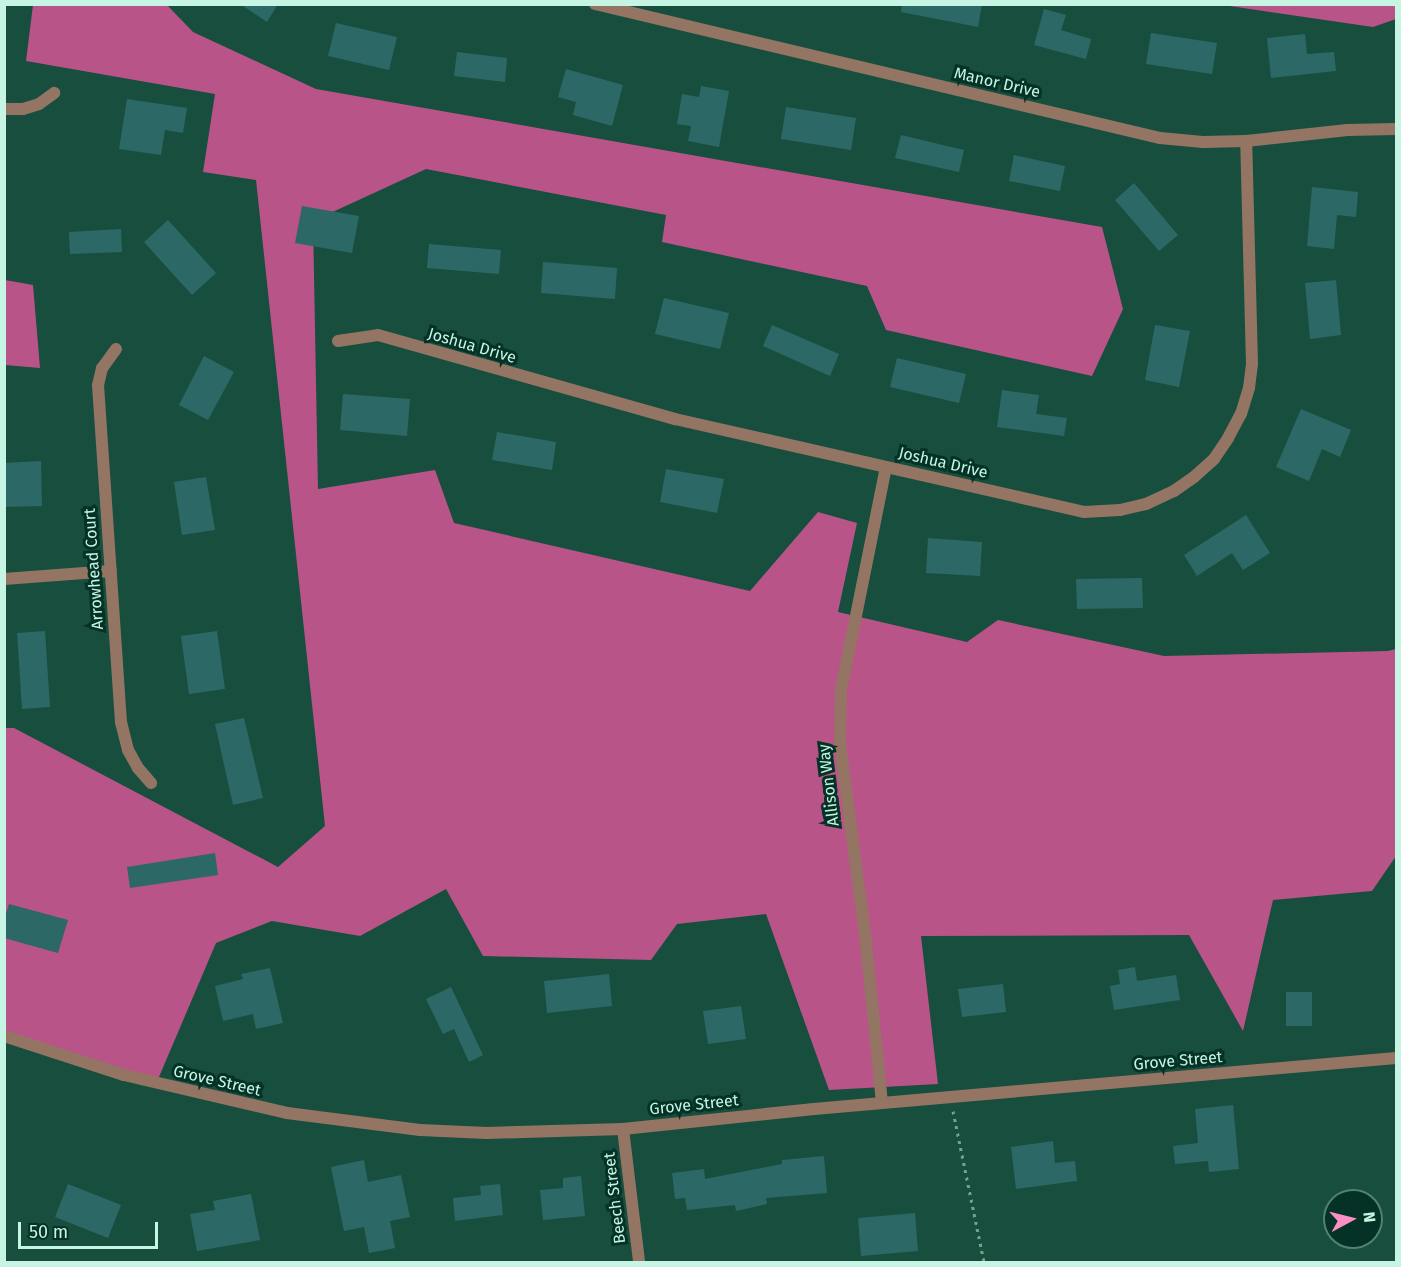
<!DOCTYPE html>
<style>
body{margin:0}
#map{position:relative;width:1401px;height:1267px;overflow:hidden;background:#184e3e;font-family:"Fira Sans",sans-serif}
div>[style]{position:absolute}
[style*='--x']{left:calc(var(--x)*1px);top:calc(var(--y)*1px);width:calc(var(--w)*1px);rotate:calc(var(--a)*1deg)}
.forest>*{inset:0;background:#b85488}
.building>*{inset:0;background:#2c6865}
.path>*{height:3px;margin-top:-1.5px;transform-origin:0;background:repeating-linear-gradient(90deg,#72a392 0 3px,transparent 0 7.5px)}
.street>*{height:12px;margin:-6px;padding:0 6px;transform-origin:6px;border-radius:6px;background:#947564}
span{translate:-50% -50%;white-space:nowrap;text-align:center;line-height:1.15;-webkit-text-stroke:6px #043226;paint-order:stroke}
.street-label{font-size:16px;color:#c7f5e3}
.frame{position:absolute;inset:0;border:6px solid #c7f5e3;pointer-events:none}
.north{position:absolute;left:1323px;top:1189px;width:60px;height:60px;box-sizing:border-box;background:#043226;border:2px solid #528072;border-radius:50%;rotate:83deg;font-size:16px;font-weight:700;line-height:24px;text-align:center;color:#c7f5e3}
.north::after{content:'';display:block;margin:auto;width:21px;height:27px;background:#fb8fc4;clip-path:polygon(50% 0,100% 100%,50% 72%,0 100%)}
.scale{position:absolute;left:18px;top:1222px;width:140px;height:27px;box-sizing:border-box;border:3px solid #c7f5e3;border-top:0;padding-left:8px;font-size:18px;line-height:21px;white-space:nowrap;color:#c7f5e3;-webkit-text-stroke:4px #043226;paint-order:stroke}
</style>
<div id="map">
<div class="forest">
<i style="clip-path:polygon(33px 5px,167px 5px,193px 32px,316px 89px,1102px 227px,1123px 309px,1092px 376px,886px 330px,867px 286px,662px 242px,666px 215px,426px 169px,313px 221px,318px 489px,435px 470px,454px 523px,750px 591px,818px 512px,857px 523px,838px 612px,967px 642px,998px 620px,1164px 656px,1388px 651px,1396px 649px,1396px 856px,1372px 891px,1273px 900px,1243px 1031px,1189px 935px,921px 936px,938px 1084px,829px 1090px,766px 914px,677px 924px,651px 960px,483px 956px,446px 889px,360px 936px,272px 921px,216px 943px,156px 1084px,5px 1042px,5px 728px,14px 728px,278px 867px,325px 826px,256px 180px,203px 172px,215px 94px,26px 61px)"></i>
<i style="clip-path:polygon(1223px 5px,1396px 5px,1396px 19px,1373px 27px)"></i>
<i style="clip-path:polygon(5px 280px,33px 285px,40px 368px,5px 365px)"></i>
</div>
<div class="building">
<i style="clip-path:polygon(240px 4px,278px 4px,267px 22px)"></i>
<i style="clip-path:polygon(902px 4px,982px 4px,978px 27px,901px 12px)"></i>
<i style="clip-path:polygon(1044px 9px,1066px 15px,1061px 30px,1091px 39px,1086px 59px,1034px 45px)"></i>
<i style="clip-path:polygon(336px 23px,397px 37px,389px 70px,328px 56px)"></i>
<i style="clip-path:polygon(1151px 33px,1217px 43px,1212px 74px,1146px 64px)"></i>
<i style="clip-path:polygon(1305px 34px,1307px 54px,1334px 52px,1336px 71px,1271px 78px,1267px 38px)"></i>
<i style="clip-path:polygon(457px 52px,507px 58px,505px 82px,454px 76px)"></i>
<i style="clip-path:polygon(566px 69px,623px 85px,612px 126px,573px 115px,576px 102px,558px 97px)"></i>
<i style="clip-path:polygon(701px 86px,729px 91px,719px 147px,688px 141px,691px 126px,677px 124px,682px 94px,699px 97px)"></i>
<i style="clip-path:polygon(127px 99px,187px 108px,183px 133px,165px 130px,161px 155px,119px 149px)"></i>
<i style="clip-path:polygon(786px 107px,856px 118px,851px 150px,781px 139px)"></i>
<i style="clip-path:polygon(901px 135px,964px 150px,959px 172px,895px 158px)"></i>
<i style="clip-path:polygon(1014px 155px,1065px 166px,1060px 191px,1009px 181px)"></i>
<i style="clip-path:polygon(1134px 183px,1178px 235px,1159px 251px,1115px 200px)"></i>
<i style="clip-path:polygon(1312px 187px,1358px 192px,1356px 217px,1337px 215px,1334px 249px,1307px 246px)"></i>
<i style="clip-path:polygon(302px 206px,359px 216px,352px 253px,295px 243px)"></i>
<i style="clip-path:polygon(168px 220px,216px 273px,192px 295px,144px 242px)"></i>
<i style="clip-path:polygon(121px 229px,122px 252px,70px 254px,69px 232px)"></i>
<i style="clip-path:polygon(429px 244px,501px 250px,499px 274px,427px 268px)"></i>
<i style="clip-path:polygon(543px 262px,617px 268px,615px 299px,541px 293px)"></i>
<i style="clip-path:polygon(1336px 280px,1341px 335px,1310px 339px,1305px 283px)"></i>
<i style="clip-path:polygon(664px 298px,729px 313px,720px 349px,655px 334px)"></i>
<i style="clip-path:polygon(772px 325px,839px 354px,830px 376px,763px 346px)"></i>
<i style="clip-path:polygon(1155px 325px,1190px 331px,1179px 387px,1145px 380px)"></i>
<i style="clip-path:polygon(204px 356px,234px 372px,208px 420px,179px 405px)"></i>
<i style="clip-path:polygon(897px 358px,966px 374px,959px 403px,890px 387px)"></i>
<i style="clip-path:polygon(1002px 390px,1039px 395px,1036px 414px,1067px 418px,1064px 436px,997px 427px)"></i>
<i style="clip-path:polygon(343px 394px,410px 399px,407px 436px,340px 430px)"></i>
<i style="clip-path:polygon(1301px 409px,1351px 430px,1340px 457px,1322px 449px,1309px 481px,1276px 467px)"></i>
<i style="clip-path:polygon(497px 432px,556px 442px,552px 470px,492px 460px)"></i>
<i style="clip-path:polygon(41px 461px,42px 506px,4px 507px,4px 463px)"></i>
<i style="clip-path:polygon(666px 469px,724px 479px,717px 513px,660px 502px)"></i>
<i style="clip-path:polygon(206px 477px,215px 530px,182px 535px,174px 482px)"></i>
<i style="clip-path:polygon(1246px 515px,1270px 553px,1243px 570px,1232px 553px,1197px 576px,1184px 555px)"></i>
<i style="clip-path:polygon(928px 538px,982px 542px,980px 576px,926px 573px)"></i>
<i style="clip-path:polygon(1142px 578px,1143px 608px,1077px 609px,1076px 579px)"></i>
<i style="clip-path:polygon(45px 631px,50px 707px,22px 709px,17px 633px)"></i>
<i style="clip-path:polygon(217px 631px,225px 689px,189px 694px,181px 636px)"></i>
<i style="clip-path:polygon(244px 718px,263px 798px,233px 805px,215px 724px)"></i>
<i style="clip-path:polygon(215px 853px,218px 875px,130px 888px,127px 867px)"></i>
<i style="clip-path:polygon(9px 904px,68px 920px,58px 953px,4px 938px,4px 920px)"></i>
<i style="clip-path:polygon(1135px 967px,1137px 981px,1176px 975px,1180px 1000px,1114px 1010px,1110px 986px,1120px 984px,1118px 970px)"></i>
<i style="clip-path:polygon(270px 968px,283px 1023px,256px 1029px,253px 1014px,223px 1021px,215px 986px,243px 979px,241px 974px)"></i>
<i style="clip-path:polygon(609px 974px,612px 1006px,547px 1013px,544px 981px)"></i>
<i style="clip-path:polygon(1003px 984px,1006px 1012px,962px 1017px,958px 989px)"></i>
<i style="clip-path:polygon(451px 987px,483px 1055px,469px 1062px,454px 1029px,443px 1034px,426px 999px)"></i>
<i style="clip-path:polygon(1286px 992px,1312px 992px,1312px 1026px,1286px 1026px)"></i>
<i style="clip-path:polygon(741px 1006px,746px 1039px,708px 1044px,703px 1011px)"></i>
<i style="clip-path:polygon(1233px 1105px,1239px 1169px,1209px 1172px,1208px 1161px,1175px 1164px,1173px 1146px,1198px 1143px,1195px 1109px)"></i>
<i style="clip-path:polygon(1053px 1141px,1055px 1163px,1075px 1161px,1077px 1181px,1016px 1189px,1011px 1147px)"></i>
<i style="clip-path:polygon(824px 1156px,827px 1193px,766px 1198px,767px 1204px,736px 1211px,735px 1205px,687px 1210px,685px 1198px,675px 1199px,672px 1173px,704px 1169px,705px 1179px,782px 1164px,782px 1160px)"></i>
<i style="clip-path:polygon(364px 1160px,368px 1182px,401px 1175px,410px 1217px,390px 1221px,395px 1248px,369px 1253px,364px 1227px,344px 1231px,331px 1167px)"></i>
<i style="clip-path:polygon(581px 1176px,585px 1216px,543px 1220px,540px 1190px,563px 1188px,563px 1178px)"></i>
<i style="clip-path:polygon(68px 1184px,121px 1205px,108px 1238px,55px 1217px)"></i>
<i style="clip-path:polygon(500px 1184px,503px 1215px,455px 1221px,453px 1198px,481px 1195px,480px 1186px)"></i>
<i style="clip-path:polygon(251px 1194px,260px 1240px,197px 1251px,190px 1214px,215px 1210px,213px 1201px)"></i>
<i style="clip-path:polygon(915px 1213px,918px 1251px,861px 1256px,858px 1218px)"></i>
</div>
<div class="path">
<i style="--x:953;--y:1111;--w:154;--a:78.4"></i>
</div>
<div class="street">
<i style="--x:595;--y:4;--w:581;--a:13.34"></i>
<i style="--x:1160;--y:138;--w:43;--a:5.3"></i>
<i style="--x:1203;--y:142;--w:43;--a:-1.3"></i>
<i style="--x:1246;--y:141;--w:102;--a:-6.2"></i>
<i style="--x:1347;--y:130;--w:49;--a:-1.2"></i>
<i style="--x:4;--y:109;--w:19;--a:0"></i>
<i style="--x:23;--y:109;--w:17;--a:-17"></i>
<i style="--x:39;--y:104;--w:19;--a:-36"></i>
<i style="--x:338;--y:341;--w:40;--a:-8.5"></i>
<i style="--x:378;--y:335;--w:309;--a:15.8"></i>
<i style="--x:675;--y:419;--w:419;--a:12.8"></i>
<i style="--x:1084;--y:512;--w:36;--a:-3"></i>
<i style="--x:1120;--y:510;--w:27;--a:-13"></i>
<i style="--x:1146;--y:504;--w:31;--a:-25"></i>
<i style="--x:1174;--y:491;--w:24;--a:-35"></i>
<i style="--x:1194;--y:477;--w:27;--a:-42"></i>
<i style="--x:1214;--y:459;--w:25;--a:-56"></i>
<i style="--x:1228;--y:438;--w:27;--a:-62"></i>
<i style="--x:1241;--y:414;--w:27;--a:-73"></i>
<i style="--x:1249;--y:388;--w:24;--a:-83"></i>
<i style="--x:1252;--y:364;--w:223;--a:-91.5"></i>
<i style="--x:116;--y:349;--w:24;--a:126"></i>
<i style="--x:102;--y:368;--w:17;--a:103"></i>
<i style="--x:98;--y:385;--w:338;--a:86.1"></i>
<i style="--x:121;--y:722;--w:29;--a:76"></i>
<i style="--x:128;--y:750;--w:21;--a:61"></i>
<i style="--x:138;--y:768;--w:20;--a:49"></i>
<i style="--x:4;--y:579;--w:107;--a:-4.3"></i>
<i style="--x:4;--y:1036;--w:126;--a:18"></i>
<i style="--x:124;--y:1075;--w:167;--a:13.1"></i>
<i style="--x:287;--y:1113;--w:134;--a:7.3"></i>
<i style="--x:420;--y:1130;--w:67;--a:2.6"></i>
<i style="--x:487;--y:1133;--w:136;--a:-1.7"></i>
<i style="--x:623;--y:1129;--w:192;--a:-6"></i>
<i style="--x:814;--y:1109;--w:584;--a:-5.01"></i>
<i style="--x:882;--y:1103;--w:170;--a:-95.7"></i>
<i style="--x:865;--y:934;--w:191;--a:-97.5"></i>
<i style="--x:840;--y:745;--w:55;--a:-89"></i>
<i style="--x:841;--y:690;--w:227;--a:-78.6"></i>
<i style="--x:623;--y:1129;--w:134;--a:83.1"></i>
</div>
<div class="street-label">
<span style="left:997px;top:83px;rotate:13deg">Manor Drive</span>
<span style="left:472px;top:346px;rotate:16deg">Joshua Drive</span>
<span style="left:943px;top:463px;rotate:13deg">Joshua Drive</span>
<span style="left:94px;top:569px;rotate:-94deg">Arrowhead Court</span>
<span style="left:829px;top:785px;rotate:-97deg">Allison Way</span>
<span style="left:1178px;top:1061px;rotate:-5deg">Grove Street</span>
<span style="left:217px;top:1081px;rotate:13deg">Grove Street</span>
<span style="left:694px;top:1105px;rotate:-6deg">Grove Street</span>
<span style="left:615px;top:1198px;rotate:-97deg">Beech Street</span>
</div>
<div class="frame"></div>
<div class="north">N</div>
<div class="scale">50 m</div>
</div>
